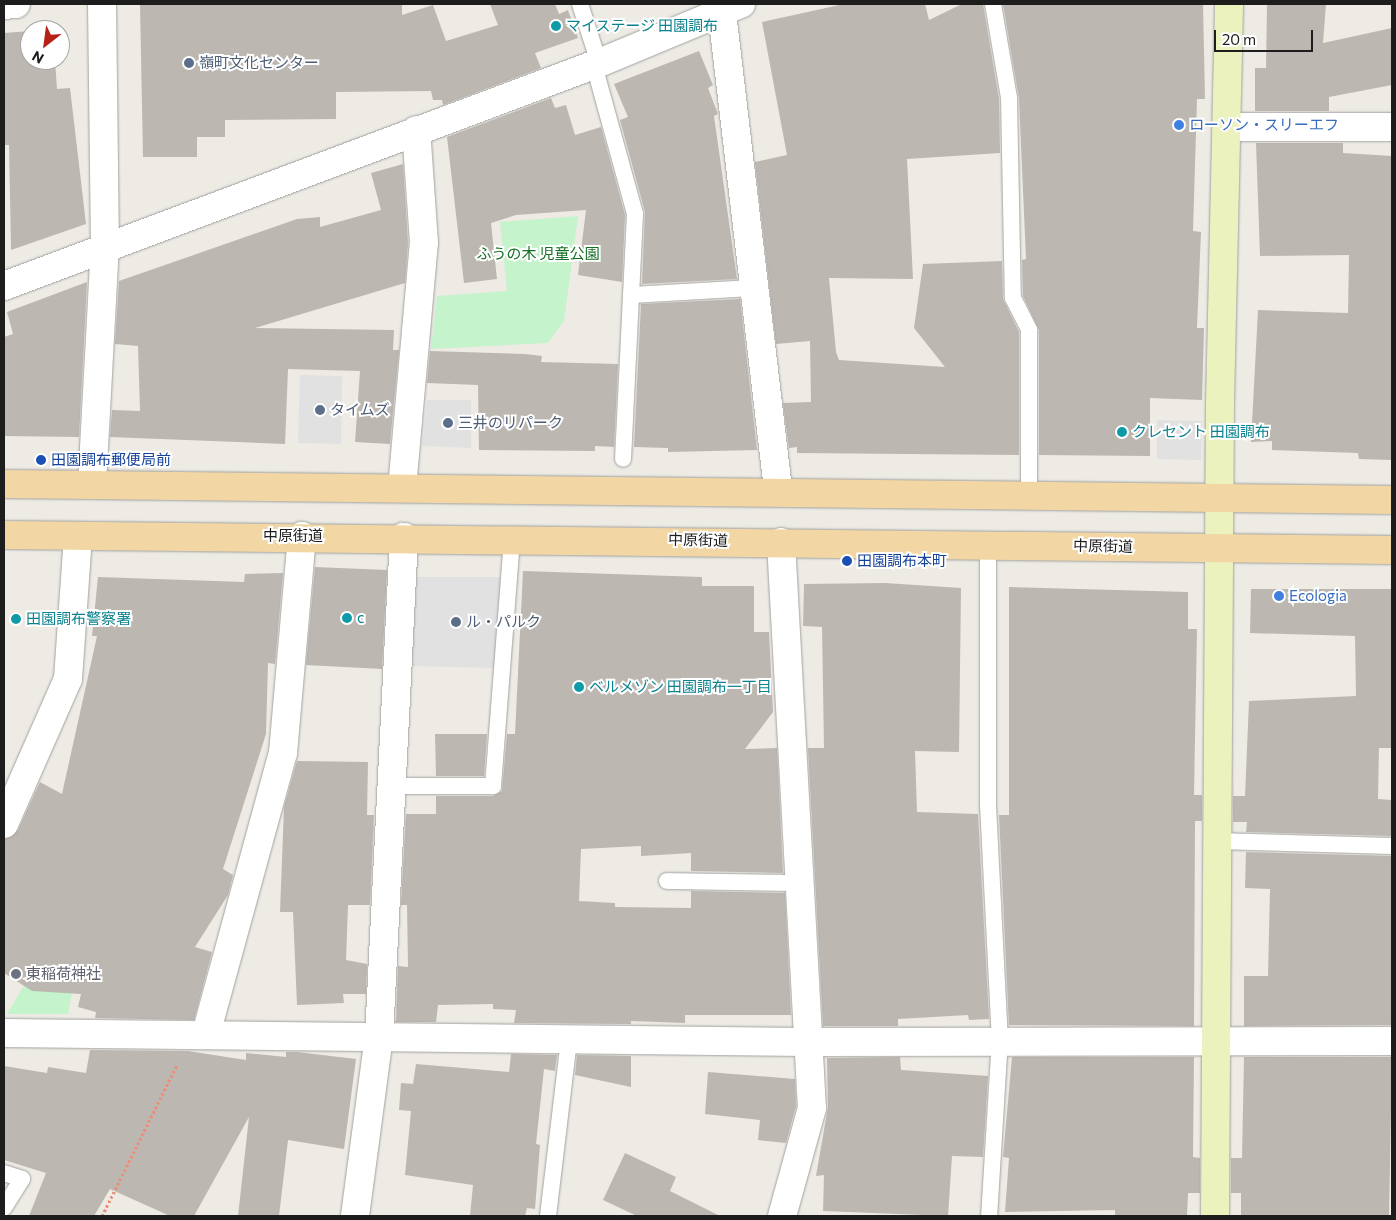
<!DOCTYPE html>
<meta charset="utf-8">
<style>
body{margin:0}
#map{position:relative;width:1396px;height:1220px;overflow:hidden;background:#edebe4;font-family:Commissioner,"Noto Sans JP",sans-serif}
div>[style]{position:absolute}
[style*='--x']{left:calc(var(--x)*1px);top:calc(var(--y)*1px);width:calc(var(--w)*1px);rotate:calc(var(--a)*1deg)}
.park>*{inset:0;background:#c5f3cc}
.parking>*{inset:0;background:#e1e1e1}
.building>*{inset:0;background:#bdb7b1}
.path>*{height:3px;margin-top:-1.5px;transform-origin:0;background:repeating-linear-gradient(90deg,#eb8d77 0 2.5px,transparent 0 5px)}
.roads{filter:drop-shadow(0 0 1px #a1a1a1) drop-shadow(0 0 1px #a1a1a1)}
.lane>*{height:16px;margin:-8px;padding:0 8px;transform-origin:8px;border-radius:8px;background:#fff}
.street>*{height:28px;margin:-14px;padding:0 14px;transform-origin:14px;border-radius:14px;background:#fff}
.secondary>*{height:28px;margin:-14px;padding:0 14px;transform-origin:14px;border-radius:14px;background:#ebf2bd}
.primary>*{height:28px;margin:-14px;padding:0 14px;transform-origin:14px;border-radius:14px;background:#f2d7a4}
.dots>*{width:14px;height:14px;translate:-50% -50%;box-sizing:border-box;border:2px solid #fff;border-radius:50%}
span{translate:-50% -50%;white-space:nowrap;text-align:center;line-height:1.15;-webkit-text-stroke:4px #fff;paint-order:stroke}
.culture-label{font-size:15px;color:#0d838f}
.left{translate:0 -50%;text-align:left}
.service-label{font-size:15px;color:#4e5e75}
.shop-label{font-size:15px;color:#366cbe}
.park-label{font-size:15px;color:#166f25}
.transit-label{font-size:15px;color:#164399}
.street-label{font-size:15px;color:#1d1d1d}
.worship-label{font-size:15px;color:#5b616d}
.frame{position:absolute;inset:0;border:5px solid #1d1d1d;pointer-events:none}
.north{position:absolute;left:20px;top:20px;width:50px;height:50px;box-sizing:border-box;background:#fff;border:1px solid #a5a5a5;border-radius:50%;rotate:210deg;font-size:14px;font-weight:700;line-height:20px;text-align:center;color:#1d1d1d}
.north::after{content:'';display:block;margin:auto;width:18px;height:22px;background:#b52215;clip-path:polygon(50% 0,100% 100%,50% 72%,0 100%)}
.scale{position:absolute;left:1214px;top:30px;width:99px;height:22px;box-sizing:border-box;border:2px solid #1d1d1d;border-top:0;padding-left:6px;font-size:15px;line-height:18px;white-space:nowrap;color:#1d1d1d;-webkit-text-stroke:4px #fff;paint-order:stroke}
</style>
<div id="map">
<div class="park">
<i style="clip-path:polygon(578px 216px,564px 321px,548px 343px,431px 349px,437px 296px,507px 291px,500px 222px)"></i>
<i style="clip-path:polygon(42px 955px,78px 960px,68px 1014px,7px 1014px)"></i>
</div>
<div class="parking">
<i style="clip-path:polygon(300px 375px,342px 376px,341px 444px,298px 443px)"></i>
<i style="clip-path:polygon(427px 400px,471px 400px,471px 448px,422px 446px)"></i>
<i style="clip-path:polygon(1157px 420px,1202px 421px,1201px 460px,1157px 459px)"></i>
<i style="clip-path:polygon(416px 577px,504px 577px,495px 668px,410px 666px)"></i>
</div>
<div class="building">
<i style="clip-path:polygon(140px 4px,402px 4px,402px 15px,433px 5px,446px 41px,498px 25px,490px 4px,555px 4px,559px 14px,568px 10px,578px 38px,535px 53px,541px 68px,443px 105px,442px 100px,433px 100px,431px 91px,336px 92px,336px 119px,225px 120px,225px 137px,197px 137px,197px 157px,143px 157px)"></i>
<i style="clip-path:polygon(844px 4px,925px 4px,929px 20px,962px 4px,983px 4px,999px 99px,1000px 153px,907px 159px,913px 279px,829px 278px,836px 352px,839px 360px,945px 367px,914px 328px,923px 264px,1002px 261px,1003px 299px,1019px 332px,1019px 455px,797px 453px,797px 447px,789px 448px,783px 403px,811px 402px,810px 341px,776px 344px,755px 162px,787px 155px,762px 22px)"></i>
<i style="clip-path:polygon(1003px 4px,1203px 4px,1205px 99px,1197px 99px,1193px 231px,1201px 232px,1197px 328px,1204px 328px,1202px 400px,1150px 398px,1150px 456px,1039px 455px,1039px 330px,1023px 296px,1022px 260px,1026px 259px,1019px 98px)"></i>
<i style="clip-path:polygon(1267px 4px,1326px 4px,1323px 43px,1392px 28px,1392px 85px,1329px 97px,1329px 111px,1255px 111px,1255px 68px,1266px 68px)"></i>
<i style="clip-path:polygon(30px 31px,30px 60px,55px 60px,57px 89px,70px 88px,86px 224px,11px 250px,9px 145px,4px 145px,4px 33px)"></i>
<i style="clip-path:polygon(699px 51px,713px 85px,708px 88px,718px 114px,714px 116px,737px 279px,642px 284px,645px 212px,620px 120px,628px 117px,614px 84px)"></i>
<i style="clip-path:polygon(551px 98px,555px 108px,566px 105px,575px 135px,601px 127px,625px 215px,622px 282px,578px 275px,586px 210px,516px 215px,491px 223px,497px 279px,464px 283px,447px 137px)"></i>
<i style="clip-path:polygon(1256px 143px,1343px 143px,1343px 153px,1392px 156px,1392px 460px,1359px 459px,1358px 453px,1272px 450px,1272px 441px,1251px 442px,1258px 310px,1348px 313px,1349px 255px,1260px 256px)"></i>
<i style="clip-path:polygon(403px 164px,408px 243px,405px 283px,255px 328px,394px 330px,393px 350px,399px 350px,390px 444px,355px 442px,360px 371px,288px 369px,285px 444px,110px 437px,112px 410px,140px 411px,138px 346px,115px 344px,119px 281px,297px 219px,320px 217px,320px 227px,381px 210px,371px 173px)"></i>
<i style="clip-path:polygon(87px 282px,79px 437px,4px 436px,4px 337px,13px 334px,7px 312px)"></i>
<i style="clip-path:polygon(740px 299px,757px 450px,668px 452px,668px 448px,634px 447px,641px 304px)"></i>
<i style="clip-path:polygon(430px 351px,525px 354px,542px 356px,541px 362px,618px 364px,614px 447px,595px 446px,595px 451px,479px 450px,478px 385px,427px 383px)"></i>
<i style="clip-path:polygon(315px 567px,387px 570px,382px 669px,306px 665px)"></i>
<i style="clip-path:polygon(523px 571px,702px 577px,702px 586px,754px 586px,754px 632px,769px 632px,773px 712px,745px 749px,777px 748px,783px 873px,691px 871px,691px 853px,641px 856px,641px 846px,581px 849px,579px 901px,615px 903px,615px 907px,691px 908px,691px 891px,785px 893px,791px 1015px,685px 1015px,685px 1023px,631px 1021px,631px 1024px,514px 1023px,516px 1010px,493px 1009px,493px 1004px,438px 1005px,436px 1022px,396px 1022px,398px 966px,408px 967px,407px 905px,401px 905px,406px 814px,436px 814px,436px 796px,493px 796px,502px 791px,507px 734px,515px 734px)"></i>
<i style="clip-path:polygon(283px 573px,275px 664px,268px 663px,266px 734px,223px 869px,233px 875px,228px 895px,195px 947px,212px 952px,194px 1020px,95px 1018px,96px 1012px,78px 1007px,81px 994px,32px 991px,4px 973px,4px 839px,18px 830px,40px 782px,62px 794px,97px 636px,92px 636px,98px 577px,244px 582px,245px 574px)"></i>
<i style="clip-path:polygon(885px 583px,961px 588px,959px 752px,915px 751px,917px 812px,978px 814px,989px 1019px,969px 1020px,968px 1015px,898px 1019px,898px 1026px,823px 1026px,808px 748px,824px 748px,822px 627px,803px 626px,804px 584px)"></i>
<i style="clip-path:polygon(1009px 587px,1188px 592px,1188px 629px,1197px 629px,1194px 795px,1202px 795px,1202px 821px,1195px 821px,1194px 1026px,1009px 1025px,999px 815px,1009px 815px)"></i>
<i style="clip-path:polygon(1251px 589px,1392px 589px,1392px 748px,1379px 748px,1378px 799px,1392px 800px,1392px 836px,1246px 832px,1247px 822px,1233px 822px,1233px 796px,1245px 796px,1249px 701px,1356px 696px,1355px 636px,1250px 633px)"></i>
<i style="clip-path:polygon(435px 734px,487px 734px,484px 776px,436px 776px)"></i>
<i style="clip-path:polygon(297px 761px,368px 762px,367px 815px,374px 815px,370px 905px,348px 905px,346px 960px,367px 964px,366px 994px,343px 994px,344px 1003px,297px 1005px,293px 912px,280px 912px,284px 807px)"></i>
<i style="clip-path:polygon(1246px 852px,1392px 856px,1392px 1025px,1244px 1026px,1244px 976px,1268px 976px,1270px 889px,1245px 888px)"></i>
<i style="clip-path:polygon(90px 1050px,188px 1051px,246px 1060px,246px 1053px,286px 1057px,286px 1052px,297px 1052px,356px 1059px,344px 1149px,288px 1140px,279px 1216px,238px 1216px,249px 1117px,194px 1216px,170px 1216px,110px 1189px,94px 1216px,29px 1216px,46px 1173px,4px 1160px,4px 1066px,47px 1073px,48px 1067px,86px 1073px)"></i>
<i style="clip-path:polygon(511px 1054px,557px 1055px,555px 1071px,544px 1069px,536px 1144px,540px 1145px,535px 1209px,527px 1208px,525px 1216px,470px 1216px,473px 1185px,405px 1175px,411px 1111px,399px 1110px,401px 1083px,413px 1084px,416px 1064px,509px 1072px)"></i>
<i style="clip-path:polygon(577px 1055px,631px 1056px,631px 1087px,575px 1075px)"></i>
<i style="clip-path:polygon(900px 1057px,901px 1070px,988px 1076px,983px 1157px,952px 1156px,948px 1216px,823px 1211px,824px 1175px,816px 1176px,828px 1107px,827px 1058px)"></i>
<i style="clip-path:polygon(1012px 1057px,1194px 1057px,1193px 1157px,1200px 1158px,1200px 1193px,1188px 1193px,1187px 1216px,1115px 1216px,1115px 1210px,1005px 1212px,1009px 1158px,1003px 1157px)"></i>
<i style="clip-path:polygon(1244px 1057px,1392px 1057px,1389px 1216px,1241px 1216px,1241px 1193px,1231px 1193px,1231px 1158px,1242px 1158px)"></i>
<i style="clip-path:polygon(708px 1072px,795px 1079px,796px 1106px,786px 1143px,758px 1140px,760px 1120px,705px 1114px)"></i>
<i style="clip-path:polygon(625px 1153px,676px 1177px,670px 1191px,720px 1216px,637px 1216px,603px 1200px)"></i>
</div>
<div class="path">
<i style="--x:102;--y:1216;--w:169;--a:-63.6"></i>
</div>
<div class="roads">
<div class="lane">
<i style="--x:580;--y:4;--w:62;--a:72.1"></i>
<i style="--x:993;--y:4;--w:95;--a:80.3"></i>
<i style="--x:1009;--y:98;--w:200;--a:88.9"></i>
<i style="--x:1013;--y:298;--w:36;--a:63"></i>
<i style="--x:1029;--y:330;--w:166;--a:90"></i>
<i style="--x:594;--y:65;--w:155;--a:74.6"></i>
<i style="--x:635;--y:214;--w:245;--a:92.8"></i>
<i style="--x:631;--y:295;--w:122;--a:-3.3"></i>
<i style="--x:988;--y:544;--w:261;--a:90"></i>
<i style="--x:988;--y:805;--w:233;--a:87.1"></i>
<i style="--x:1000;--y:1038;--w:178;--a:93.5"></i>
<i style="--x:393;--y:786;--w:100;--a:0"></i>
<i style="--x:493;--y:786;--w:248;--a:-85.6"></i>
<i style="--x:1216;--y:841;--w:176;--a:1.6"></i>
<i style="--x:667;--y:881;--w:131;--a:0.9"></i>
<i style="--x:4;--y:1173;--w:19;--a:18"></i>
<i style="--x:22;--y:1179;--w:34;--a:122"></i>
<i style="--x:548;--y:1216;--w:178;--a:-83.2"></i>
</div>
<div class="street">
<i style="--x:721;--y:4;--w:491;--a:83.3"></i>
<i style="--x:4;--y:5;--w:12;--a:-5"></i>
<i style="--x:1229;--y:127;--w:163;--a:0"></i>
<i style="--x:4;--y:286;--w:635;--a:-20.55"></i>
<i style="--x:599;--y:63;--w:154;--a:-22.6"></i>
<i style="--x:92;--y:485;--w:237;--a:-86.9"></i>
<i style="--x:105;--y:248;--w:244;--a:-90.7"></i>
<i style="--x:402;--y:488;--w:246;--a:-84.9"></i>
<i style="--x:424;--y:243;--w:113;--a:-94"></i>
<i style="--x:781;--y:542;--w:567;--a:86.87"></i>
<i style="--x:812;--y:1108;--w:112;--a:105.5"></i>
<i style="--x:4;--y:824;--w:158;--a:-66.2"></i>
<i style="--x:68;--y:679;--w:143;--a:-86"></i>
<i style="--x:4;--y:1033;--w:801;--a:0.64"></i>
<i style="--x:805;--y:1042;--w:587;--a:-0.1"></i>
<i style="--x:206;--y:1034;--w:291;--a:-74.7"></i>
<i style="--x:283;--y:753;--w:218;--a:-85"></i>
<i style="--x:355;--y:1216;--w:181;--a:-82.4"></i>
<i style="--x:379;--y:1037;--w:501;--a:-87.14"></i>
</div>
<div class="secondary">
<i style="--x:1215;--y:1216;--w:813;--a:-89.65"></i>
<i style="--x:1220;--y:403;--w:399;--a:-88.7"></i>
</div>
<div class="primary">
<i style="--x:4;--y:484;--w:1388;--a:0.66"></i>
<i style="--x:4;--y:535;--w:1388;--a:0.62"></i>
</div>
</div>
<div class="dots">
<i style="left:556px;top:26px;background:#0f9aa8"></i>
<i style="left:189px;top:63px;background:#5c6f8a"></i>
<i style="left:1179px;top:125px;background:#3f7fe0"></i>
<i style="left:320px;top:410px;background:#5c6f8a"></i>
<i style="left:448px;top:423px;background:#5c6f8a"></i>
<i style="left:1122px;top:432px;background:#0f9aa8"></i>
<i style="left:41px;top:460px;background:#1a4fb4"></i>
<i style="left:847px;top:561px;background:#1a4fb4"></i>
<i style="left:1279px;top:596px;background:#3f7fe0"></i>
<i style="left:347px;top:618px;background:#0f9aa8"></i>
<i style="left:16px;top:619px;background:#0f9aa8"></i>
<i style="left:456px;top:622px;background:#5c6f8a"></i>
<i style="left:579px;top:687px;background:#0f9aa8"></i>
<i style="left:16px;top:974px;background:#6b7280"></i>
</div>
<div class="culture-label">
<span class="left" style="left:566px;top:26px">マイステージ 田園調布</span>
<span class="left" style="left:1132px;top:432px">クレセント 田園調布</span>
<span class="left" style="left:357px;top:618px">c</span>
<span class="left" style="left:26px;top:619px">田園調布警察署</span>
<span class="left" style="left:589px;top:687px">ベルメゾン 田園調布一丁目</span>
</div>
<div class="service-label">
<span class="left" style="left:199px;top:63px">嶺町文化センター</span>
<span class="left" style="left:330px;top:410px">タイムズ</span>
<span class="left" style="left:458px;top:423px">三井のリパーク</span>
<span class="left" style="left:466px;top:622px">ル・パルク</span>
</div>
<div class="shop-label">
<span class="left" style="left:1189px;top:125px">ローソン・スリーエフ</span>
<span class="left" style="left:1289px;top:596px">Ecologia</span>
</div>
<div class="park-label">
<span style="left:538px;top:254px">ふうの木 児童公園</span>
</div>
<div class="transit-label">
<span class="left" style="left:51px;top:460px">田園調布郵便局前</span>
<span class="left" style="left:857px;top:561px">田園調布本町</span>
</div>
<div class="street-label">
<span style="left:293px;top:536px">中原街道</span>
<span style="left:698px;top:540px;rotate:1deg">中原街道</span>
<span style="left:1103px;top:546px;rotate:1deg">中原街道</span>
</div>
<div class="worship-label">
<span class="left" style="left:26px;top:974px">東稲荷神社</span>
</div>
<div class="frame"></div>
<div class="north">N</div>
<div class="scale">20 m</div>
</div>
